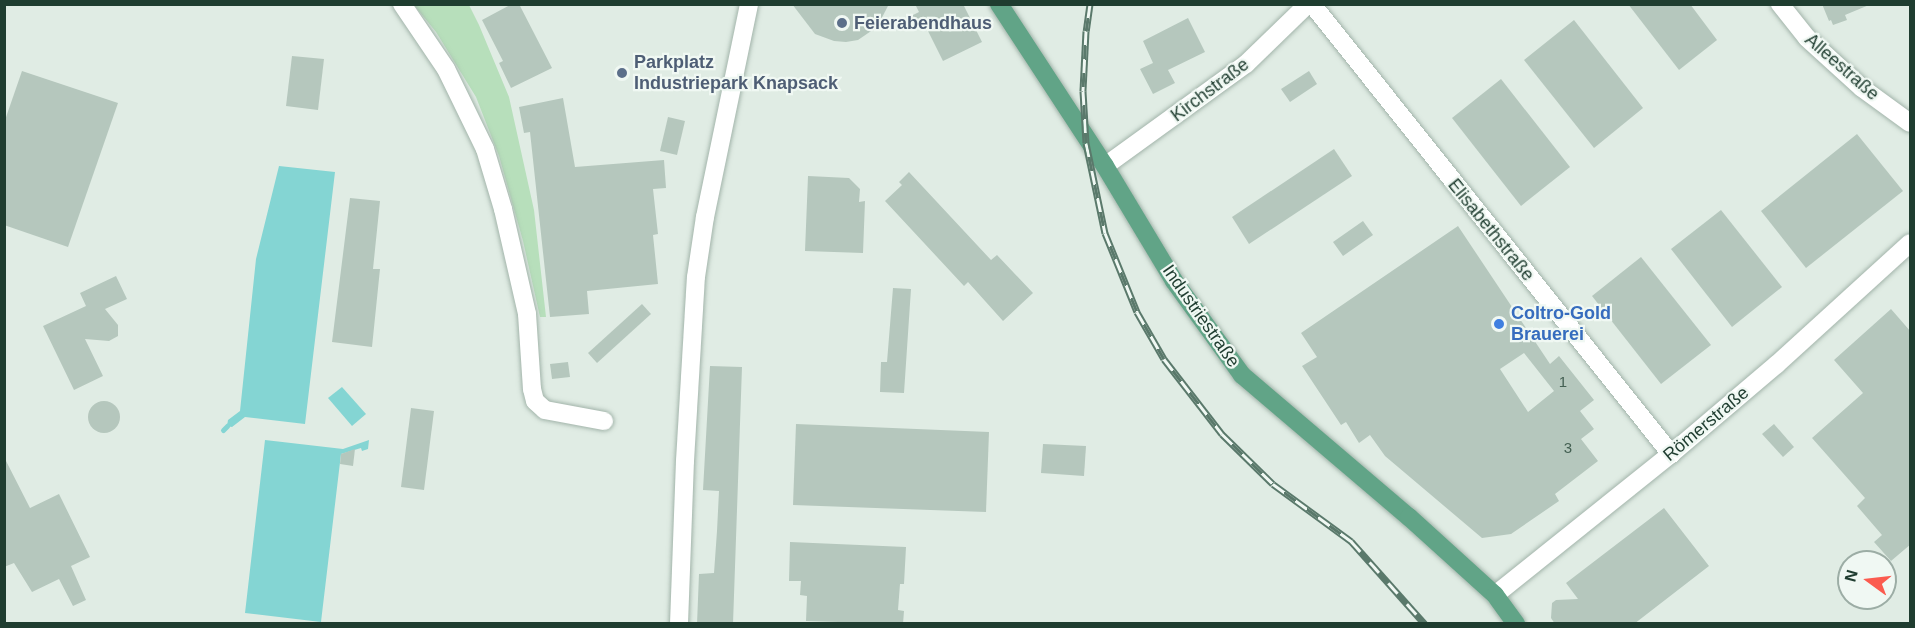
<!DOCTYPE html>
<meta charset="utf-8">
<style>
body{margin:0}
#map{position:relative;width:1915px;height:628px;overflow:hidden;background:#e0ece4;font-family:Arial,sans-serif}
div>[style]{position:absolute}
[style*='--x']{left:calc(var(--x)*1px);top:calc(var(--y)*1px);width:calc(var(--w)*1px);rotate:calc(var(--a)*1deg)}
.green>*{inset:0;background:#b7dfbb}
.water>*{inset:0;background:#84d5d3}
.stream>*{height:5px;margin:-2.5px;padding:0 2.5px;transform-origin:2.5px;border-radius:2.5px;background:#84d5d3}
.building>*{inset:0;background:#b5c7bd}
.round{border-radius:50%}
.roads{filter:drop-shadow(0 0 2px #a2b4aa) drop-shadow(0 0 2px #a2b4aa)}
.minor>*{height:18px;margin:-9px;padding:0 9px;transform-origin:9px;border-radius:9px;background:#fff}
.major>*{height:18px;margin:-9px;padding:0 9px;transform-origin:9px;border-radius:9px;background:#61a487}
.rail>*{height:7px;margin-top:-3.5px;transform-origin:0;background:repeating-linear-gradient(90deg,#f0f8f3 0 14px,#5a796b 0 28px);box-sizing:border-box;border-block:2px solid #5a796b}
.dots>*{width:16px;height:16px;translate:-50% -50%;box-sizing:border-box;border:3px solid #f0f8f3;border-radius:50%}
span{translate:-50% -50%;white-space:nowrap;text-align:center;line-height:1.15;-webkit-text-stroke:4.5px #f0f8f3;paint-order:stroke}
.number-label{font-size:15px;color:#446053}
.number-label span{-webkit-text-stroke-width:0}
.service-label{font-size:18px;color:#4e5e75;font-weight:700}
.left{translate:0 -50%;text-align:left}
.street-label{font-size:18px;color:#1f3d30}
.shop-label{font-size:18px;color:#366cbe;font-weight:700}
.frame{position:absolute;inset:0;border:6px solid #1f3d30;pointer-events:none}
.north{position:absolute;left:1837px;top:550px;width:60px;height:60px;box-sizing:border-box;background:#f0f8f3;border:2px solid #9cada5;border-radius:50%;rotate:285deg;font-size:16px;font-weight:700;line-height:24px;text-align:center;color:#1f3d30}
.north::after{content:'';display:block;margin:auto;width:21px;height:27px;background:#fb5b4f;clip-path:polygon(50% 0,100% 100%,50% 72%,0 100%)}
</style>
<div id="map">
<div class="green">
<i style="clip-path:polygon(414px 5px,469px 5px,479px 25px,509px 97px,534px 210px,546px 317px,540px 317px,523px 241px,499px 156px,476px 97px,436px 32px)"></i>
</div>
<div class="water">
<i style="clip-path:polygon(279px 166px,335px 172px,305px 424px,245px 417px,232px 427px,227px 426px,228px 420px,240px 411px,256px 259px)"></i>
<i style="clip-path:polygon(342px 387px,366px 414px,352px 426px,328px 398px)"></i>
<i style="clip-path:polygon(265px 440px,343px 449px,369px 440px,368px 449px,362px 451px,361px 448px,341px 454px,321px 622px,245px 613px)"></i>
</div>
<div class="stream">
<i style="--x:223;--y:430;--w:6;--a:-45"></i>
</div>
<div class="building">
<i style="clip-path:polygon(512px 4px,519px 4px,552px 68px,511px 88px,499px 63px,503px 61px,482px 20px)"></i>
<i style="clip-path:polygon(792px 4px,889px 4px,877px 27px,858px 40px,846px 42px,834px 41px,815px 34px)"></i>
<i style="clip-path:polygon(915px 4px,963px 4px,982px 42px,943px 61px,925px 25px,916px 30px,909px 17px,919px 12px)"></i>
<i style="clip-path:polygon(1628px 4px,1690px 4px,1717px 40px,1679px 70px)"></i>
<i style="clip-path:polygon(1822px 4px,1869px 4px,1869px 5px,1845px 15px,1847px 20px,1833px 25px,1831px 20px,1829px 21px)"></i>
<i style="clip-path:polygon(1188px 18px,1205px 52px,1168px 70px,1175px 83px,1153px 94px,1140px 69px,1153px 63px,1143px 41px)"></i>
<i style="clip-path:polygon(1574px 20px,1643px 108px,1594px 148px,1524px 60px)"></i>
<i style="clip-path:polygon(292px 56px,324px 59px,318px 110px,286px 106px)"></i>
<i style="clip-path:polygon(22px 71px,118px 103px,68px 247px,4px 225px,4px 123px)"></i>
<i style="clip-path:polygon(1309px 71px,1317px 84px,1290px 102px,1281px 89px)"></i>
<i style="clip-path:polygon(1501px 79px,1570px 167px,1521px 206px,1452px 118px)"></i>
<i style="clip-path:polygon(563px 98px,575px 167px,664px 160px,666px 188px,653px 189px,658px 234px,653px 235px,658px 284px,587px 291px,589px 314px,550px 317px,530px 132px,524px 133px,519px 107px)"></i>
<i style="clip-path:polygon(668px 117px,685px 121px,677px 155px,660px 151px)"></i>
<i style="clip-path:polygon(1857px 134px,1903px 191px,1806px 268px,1761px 211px)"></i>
<i style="clip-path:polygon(1334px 149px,1352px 176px,1249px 244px,1232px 217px)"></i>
<i style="clip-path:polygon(909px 172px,991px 260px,997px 255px,1033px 293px,1003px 321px,968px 282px,964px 286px,885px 201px,902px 185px,899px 182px)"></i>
<i style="clip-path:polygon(808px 176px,849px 178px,860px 189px,859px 202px,865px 201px,863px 253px,805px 251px)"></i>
<i style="clip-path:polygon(350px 198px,380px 201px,373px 269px,380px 269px,372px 347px,332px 342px)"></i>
<i style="clip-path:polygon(1721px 210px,1782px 287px,1732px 327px,1671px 249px)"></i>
<i style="clip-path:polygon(1363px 221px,1373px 235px,1343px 256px,1333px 242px)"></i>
<i style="clip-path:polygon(evenodd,1458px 226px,1550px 364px,1559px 356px,1594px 400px,1580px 411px,1594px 429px,1581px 439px,1598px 461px,1555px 494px,1559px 501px,1511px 534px,1482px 538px,1385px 456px,1370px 435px,1359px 443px,1346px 422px,1341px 425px,1302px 366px,1317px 357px,1301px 333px,1458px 226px,1524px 353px,1554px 391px,1528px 412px,1500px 369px,1524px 353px)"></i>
<i style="clip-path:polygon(1641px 257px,1711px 345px,1661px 384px,1592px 296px)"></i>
<i style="clip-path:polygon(116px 276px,127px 299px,105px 309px,118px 325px,118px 336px,109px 341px,85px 339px,103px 376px,74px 390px,43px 326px,86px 306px,80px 293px)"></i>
<i style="clip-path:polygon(893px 288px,911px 289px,904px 393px,880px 392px,881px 362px,887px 362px)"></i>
<i style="clip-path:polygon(642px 304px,651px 314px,597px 363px,588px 353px)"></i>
<i style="clip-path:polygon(1891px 309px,1911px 332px,1911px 544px,1891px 561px,1874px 542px,1882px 535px,1857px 506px,1865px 498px,1812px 438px,1863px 393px,1834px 360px)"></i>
<i style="clip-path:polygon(568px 362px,570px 377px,552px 379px,550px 364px)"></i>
<i style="clip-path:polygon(710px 366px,742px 367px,733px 624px,697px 624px,699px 574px,714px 573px,717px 531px,719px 491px,703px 490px)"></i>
<i class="round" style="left:88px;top:401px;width:32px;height:32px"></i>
<i style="clip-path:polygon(411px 408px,434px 411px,424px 490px,401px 487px)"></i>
<i style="clip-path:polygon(796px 424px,989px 432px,986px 512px,793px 505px)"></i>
<i style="clip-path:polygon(1774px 424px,1794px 447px,1783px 457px,1762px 434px)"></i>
<i style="clip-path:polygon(1043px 444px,1086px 446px,1084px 476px,1041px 473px)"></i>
<i style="clip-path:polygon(355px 449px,353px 466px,340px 464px,341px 454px)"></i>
<i style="clip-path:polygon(4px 457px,30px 508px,59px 494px,90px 557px,71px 566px,86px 600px,73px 606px,59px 579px,32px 592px,14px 563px,4px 567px)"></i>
<i style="clip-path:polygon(1664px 508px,1709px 566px,1634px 624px,1555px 624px,1551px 618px,1552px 603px,1556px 600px,1578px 599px,1566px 583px)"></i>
<i style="clip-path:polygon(790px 542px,906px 547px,904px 584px,900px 584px,898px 610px,904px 611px,903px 624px,806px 621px,807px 596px,800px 595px,801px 581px,789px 581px)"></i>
</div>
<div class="roads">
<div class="minor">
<i style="--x:402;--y:4;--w:78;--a:55.9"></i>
<i style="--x:446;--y:69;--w:89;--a:64"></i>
<i style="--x:485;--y:149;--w:63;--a:73.3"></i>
<i style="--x:503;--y:209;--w:108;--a:77.1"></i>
<i style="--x:527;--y:314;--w:75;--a:86.2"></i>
<i style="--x:532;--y:389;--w:12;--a:76"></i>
<i style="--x:535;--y:401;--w:13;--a:42"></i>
<i style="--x:545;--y:410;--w:60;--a:10.6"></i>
<i style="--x:1312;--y:4;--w:576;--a:51.42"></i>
<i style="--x:1780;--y:4;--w:43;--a:51.5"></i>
<i style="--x:1807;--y:38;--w:74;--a:42.3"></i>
<i style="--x:1862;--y:88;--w:59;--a:36.1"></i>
<i style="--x:1105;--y:166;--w:174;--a:-35.9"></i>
<i style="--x:1246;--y:64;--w:86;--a:-44.1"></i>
<i style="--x:1495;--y:595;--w:226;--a:-38.7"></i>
<i style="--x:1671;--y:454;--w:138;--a:-40.3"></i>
<i style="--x:1776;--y:365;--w:181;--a:-42.3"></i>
<i style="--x:679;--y:624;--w:163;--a:-87.9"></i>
<i style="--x:685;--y:461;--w:184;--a:-86.6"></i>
<i style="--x:696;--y:277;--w:61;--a:-81.5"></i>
<i style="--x:705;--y:217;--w:217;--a:-78.3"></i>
</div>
<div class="major">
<i style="--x:999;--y:4;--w:194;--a:56.8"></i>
<i style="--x:1105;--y:166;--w:134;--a:59"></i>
<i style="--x:1174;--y:281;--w:116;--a:54.1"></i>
<i style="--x:1242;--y:375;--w:219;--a:40.4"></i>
<i style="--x:1409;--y:517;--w:116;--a:42.2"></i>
<i style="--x:1495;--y:595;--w:36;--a:54"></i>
</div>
</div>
<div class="rail">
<i style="--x:1090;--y:4;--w:27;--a:98"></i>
<i style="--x:1086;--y:31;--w:60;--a:92.9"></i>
<i style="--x:1083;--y:91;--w:52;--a:86.7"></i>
<i style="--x:1086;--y:143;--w:92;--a:78.1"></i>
<i style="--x:1105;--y:233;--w:85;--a:67.9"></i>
<i style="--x:1137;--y:312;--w:54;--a:60.1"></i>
<i style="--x:1164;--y:359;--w:95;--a:52.3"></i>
<i style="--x:1222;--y:434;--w:71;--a:44.4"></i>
<i style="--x:1273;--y:484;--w:97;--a:36.2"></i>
<i style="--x:1351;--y:541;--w:111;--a:48.3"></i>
</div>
<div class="dots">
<i style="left:842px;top:23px;background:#5c6f8a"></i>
<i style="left:622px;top:73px;background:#5c6f8a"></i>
<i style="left:1499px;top:324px;background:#3f7fe0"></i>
</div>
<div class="number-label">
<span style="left:1563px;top:382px">1</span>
<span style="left:1568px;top:448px">3</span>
</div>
<div class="service-label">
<span class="left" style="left:854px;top:23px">Feierabendhaus</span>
<span class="left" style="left:634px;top:73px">Parkplatz<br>Industriepark Knapsack</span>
</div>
<div class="street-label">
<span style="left:1842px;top:67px;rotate:41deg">Alleestraße</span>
<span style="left:1210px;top:90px;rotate:-37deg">Kirchstraße</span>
<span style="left:1491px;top:230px;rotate:51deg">Elisabethstraße</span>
<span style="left:1201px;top:316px;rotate:55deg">Industriestraße</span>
<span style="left:1706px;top:424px;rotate:-40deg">Römerstraße</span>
</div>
<div class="shop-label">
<span class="left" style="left:1511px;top:324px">Coltro-Gold<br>Brauerei</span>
</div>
<div class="frame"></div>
<div class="north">N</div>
</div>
